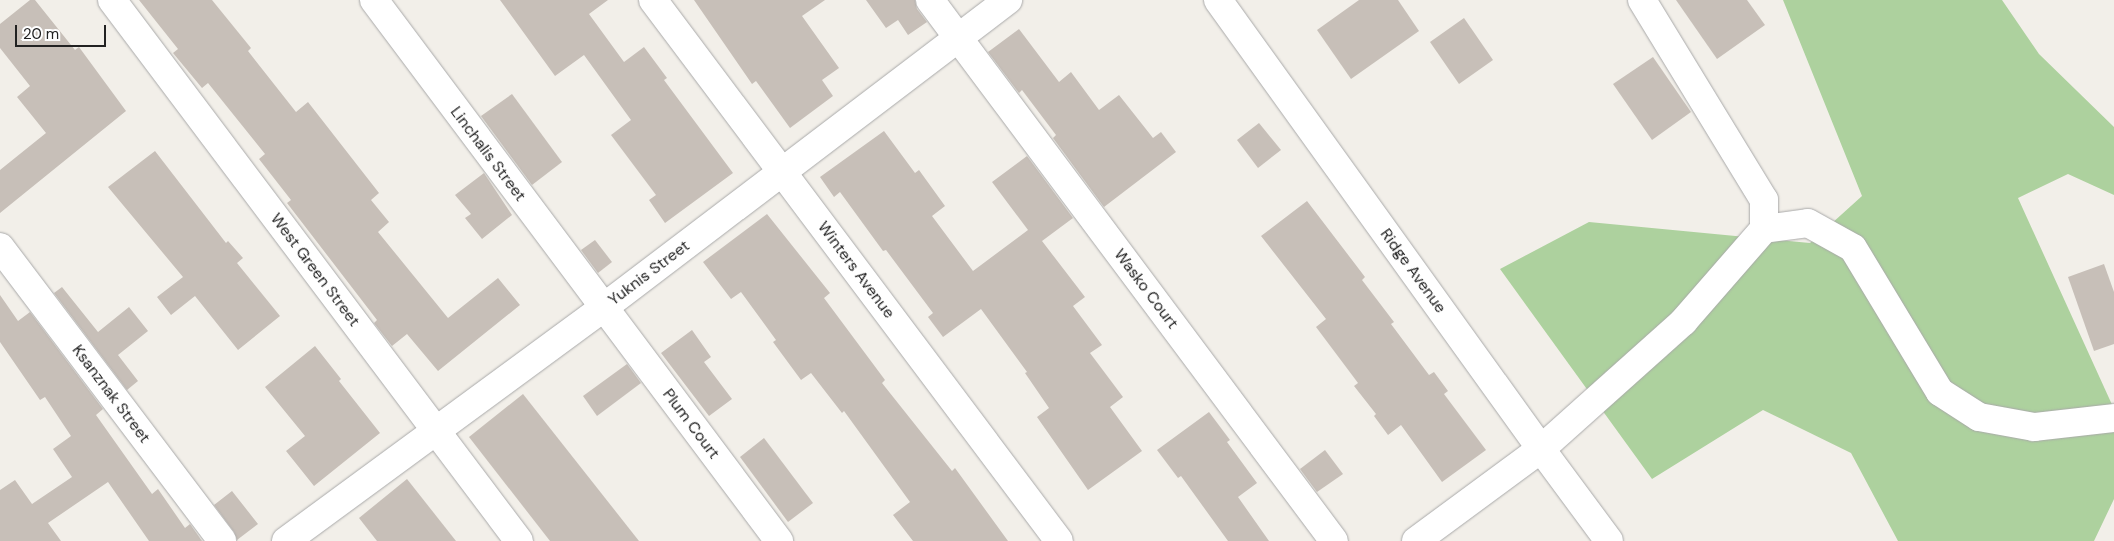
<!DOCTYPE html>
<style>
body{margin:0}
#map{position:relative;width:2114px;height:541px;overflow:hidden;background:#f2efe9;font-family:"DM Sans",sans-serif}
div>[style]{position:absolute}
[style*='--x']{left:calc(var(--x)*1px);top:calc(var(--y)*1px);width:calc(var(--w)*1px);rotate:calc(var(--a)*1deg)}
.forest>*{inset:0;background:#add19e}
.building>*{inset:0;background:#c7bfb8}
.roads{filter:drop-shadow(0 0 1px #a9a9a9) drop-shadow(0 0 1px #a9a9a9)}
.minor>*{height:28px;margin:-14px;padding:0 14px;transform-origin:14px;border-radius:14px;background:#fff}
span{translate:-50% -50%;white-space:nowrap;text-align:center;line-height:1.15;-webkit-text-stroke:4px #fff;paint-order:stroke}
.street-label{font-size:16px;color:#222}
.scale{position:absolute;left:15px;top:25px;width:91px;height:22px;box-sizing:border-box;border:2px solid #222;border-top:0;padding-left:6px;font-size:15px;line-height:18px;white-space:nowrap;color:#222;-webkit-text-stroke:4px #fff;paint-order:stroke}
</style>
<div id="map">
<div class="forest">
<i style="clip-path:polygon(1783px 0,2002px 0,2039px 54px,2114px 127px,2114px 195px,2068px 174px,2018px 198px,2114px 409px,2114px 499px,2094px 541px,1898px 541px,1851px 453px,1763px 410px,1652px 479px,1500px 269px,1589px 222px,1810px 243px,1862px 196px)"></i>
</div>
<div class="building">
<i style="clip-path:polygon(30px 0,35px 0,75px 50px,79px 47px,126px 111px,0 213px,0 170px,46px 133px,17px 97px,30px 86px,0 48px,0 24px)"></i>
<i style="clip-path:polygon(139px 0,212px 0,251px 48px,248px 51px,296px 112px,308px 102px,379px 193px,371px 200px,389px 222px,378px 232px,448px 318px,498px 278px,520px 305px,438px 371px,407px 334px,392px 346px,374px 323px,377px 320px,287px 203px,291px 200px,259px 159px,265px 154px,208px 83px,202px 88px,173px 53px,178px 49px)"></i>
<i style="clip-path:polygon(500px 0,608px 0,589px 14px,624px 62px,644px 47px,667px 78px,664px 80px,733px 173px,665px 223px,649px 200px,656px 195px,611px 135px,631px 120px,584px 55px,555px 76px)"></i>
<i style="clip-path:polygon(694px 0,825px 0,802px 16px,839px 68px,822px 80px,833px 96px,790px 128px,756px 81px,752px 84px)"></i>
<i style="clip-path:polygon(866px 0,915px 0,917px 9px,927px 22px,908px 35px,898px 20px,886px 28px)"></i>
<i style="clip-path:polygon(1359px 0,1398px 0,1419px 31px,1351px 79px,1317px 30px)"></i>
<i style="clip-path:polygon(1676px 0,1747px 0,1765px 25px,1717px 59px)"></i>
<i style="clip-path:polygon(1464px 18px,1493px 60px,1459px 84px,1430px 42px)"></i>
<i style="clip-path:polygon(1019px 29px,1059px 82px,1071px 72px,1099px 110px,1119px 95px,1153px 138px,1161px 132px,1176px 152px,1104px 207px,1053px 138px,1056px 135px,1022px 90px,1019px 93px,988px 52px)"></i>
<i style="clip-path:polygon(1653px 57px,1691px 112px,1652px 140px,1613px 84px)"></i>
<i style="clip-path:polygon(512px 94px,562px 162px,532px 185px,481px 116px)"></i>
<i style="clip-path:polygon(1259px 123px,1281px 150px,1258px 168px,1237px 140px)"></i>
<i style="clip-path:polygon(884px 131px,915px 173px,919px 170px,945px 206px,932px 216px,973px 271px,1028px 230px,992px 182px,1027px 156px,1073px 218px,1042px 241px,1085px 297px,1073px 306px,1102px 345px,1090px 353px,1123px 397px,1110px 407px,1142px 451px,1088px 490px,1037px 417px,1049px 408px,1025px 373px,1027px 372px,981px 309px,943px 337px,928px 317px,933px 313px,886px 250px,883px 251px,840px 192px,834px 197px,820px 177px)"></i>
<i style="clip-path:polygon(155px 151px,226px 243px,228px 241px,243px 258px,237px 263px,280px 316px,238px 350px,195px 296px,171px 315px,157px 297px,183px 277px,108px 187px)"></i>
<i style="clip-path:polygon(484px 173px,512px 215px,482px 239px,465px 218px,471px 214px,455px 195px)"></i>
<i style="clip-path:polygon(1307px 201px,1365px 277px,1362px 280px,1394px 322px,1391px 324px,1429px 375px,1434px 372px,1448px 391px,1444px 394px,1486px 450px,1442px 482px,1401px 425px,1388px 435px,1374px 416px,1376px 414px,1354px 386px,1358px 383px,1316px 327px,1326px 319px,1261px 236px)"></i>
<i style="clip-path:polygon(767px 214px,830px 293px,824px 298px,885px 380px,882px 383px,952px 471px,955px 468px,1008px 541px,913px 541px,893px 515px,910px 502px,844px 411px,842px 413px,811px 373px,801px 380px,773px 342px,776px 340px,741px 292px,731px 299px,703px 262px)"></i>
<i style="clip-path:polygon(595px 240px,612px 262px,598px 273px,581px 250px)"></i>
<i style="clip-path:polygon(2104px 264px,2114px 292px,2114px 344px,2094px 351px,2068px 277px)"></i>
<i style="clip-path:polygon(62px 287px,98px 332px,129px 307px,148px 331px,118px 355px,138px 381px,127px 390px,54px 293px)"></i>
<i style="clip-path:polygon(0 295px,18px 321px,30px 312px,103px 409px,96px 415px,152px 494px,158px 489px,185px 528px,190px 524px,202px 541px,149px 541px,108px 482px,48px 523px,61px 541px,0 541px,0 490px,15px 480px,32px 504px,72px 477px,53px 449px,71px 436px,45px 397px,40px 400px,0 342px)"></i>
<i style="clip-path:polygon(692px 330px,711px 357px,704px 362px,732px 399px,709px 416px,661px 353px)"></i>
<i style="clip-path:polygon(315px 346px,341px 379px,339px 381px,380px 433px,314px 486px,286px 451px,305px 436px,265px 387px)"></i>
<i style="clip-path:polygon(627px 364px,641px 383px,597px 416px,583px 396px)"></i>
<i style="clip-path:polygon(523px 394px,639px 541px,550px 541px,469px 437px)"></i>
<i style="clip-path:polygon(1209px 412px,1230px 440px,1227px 442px,1257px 483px,1238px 497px,1269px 541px,1228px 541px,1181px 476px,1178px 478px,1157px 450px)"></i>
<i style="clip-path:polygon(764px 438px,813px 503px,788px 522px,740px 457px)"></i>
<i style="clip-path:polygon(1325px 450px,1343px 474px,1317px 492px,1300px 469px)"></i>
<i style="clip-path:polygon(407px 479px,456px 541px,377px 541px,359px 518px)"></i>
<i style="clip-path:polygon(232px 491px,258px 524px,237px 540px,234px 532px,214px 505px)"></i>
</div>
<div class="roads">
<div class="minor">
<i style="--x:112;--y:0;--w:677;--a:53.05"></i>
<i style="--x:374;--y:0;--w:676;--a:53.18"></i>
<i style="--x:653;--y:0;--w:676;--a:53.11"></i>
<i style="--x:930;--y:0;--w:675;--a:53.25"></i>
<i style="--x:1218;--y:0;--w:553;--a:54.27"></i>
<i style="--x:1541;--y:449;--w:114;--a:53.5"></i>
<i style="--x:1764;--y:229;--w:44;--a:-7.8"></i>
<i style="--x:1808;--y:223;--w:51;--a:29.1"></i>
<i style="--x:1853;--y:248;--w:168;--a:58.9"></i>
<i style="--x:1940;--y:392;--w:46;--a:32.7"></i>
<i style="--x:1979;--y:417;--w:56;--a:10.3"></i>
<i style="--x:2034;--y:427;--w:81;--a:-6.4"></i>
<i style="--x:0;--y:247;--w:368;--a:52.9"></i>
<i style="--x:286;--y:541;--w:393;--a:-36.3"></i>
<i style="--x:603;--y:308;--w:509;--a:-37.25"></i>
<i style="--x:1416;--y:541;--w:155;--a:-36.4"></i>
<i style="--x:1541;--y:449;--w:191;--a:-41.8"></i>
<i style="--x:1683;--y:322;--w:123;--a:-48.9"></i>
<i style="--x:1764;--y:229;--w:29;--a:-90"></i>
<i style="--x:1764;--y:200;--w:234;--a:-121.4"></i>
</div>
</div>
<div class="street-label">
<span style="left:488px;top:154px;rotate:53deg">Linchalis Street</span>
<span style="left:315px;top:270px;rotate:53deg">West Green Street</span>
<span style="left:856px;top:270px;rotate:53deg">Winters Avenue</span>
<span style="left:1413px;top:271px;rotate:54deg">Ridge Avenue</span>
<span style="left:649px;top:273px;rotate:-37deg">Yuknis Street</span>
<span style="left:1146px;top:289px;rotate:53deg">Wasko Court</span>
<span style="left:111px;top:394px;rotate:53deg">Ksanznak Street</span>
<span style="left:691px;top:424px;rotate:53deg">Plum Court</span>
</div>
<div class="scale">20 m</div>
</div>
